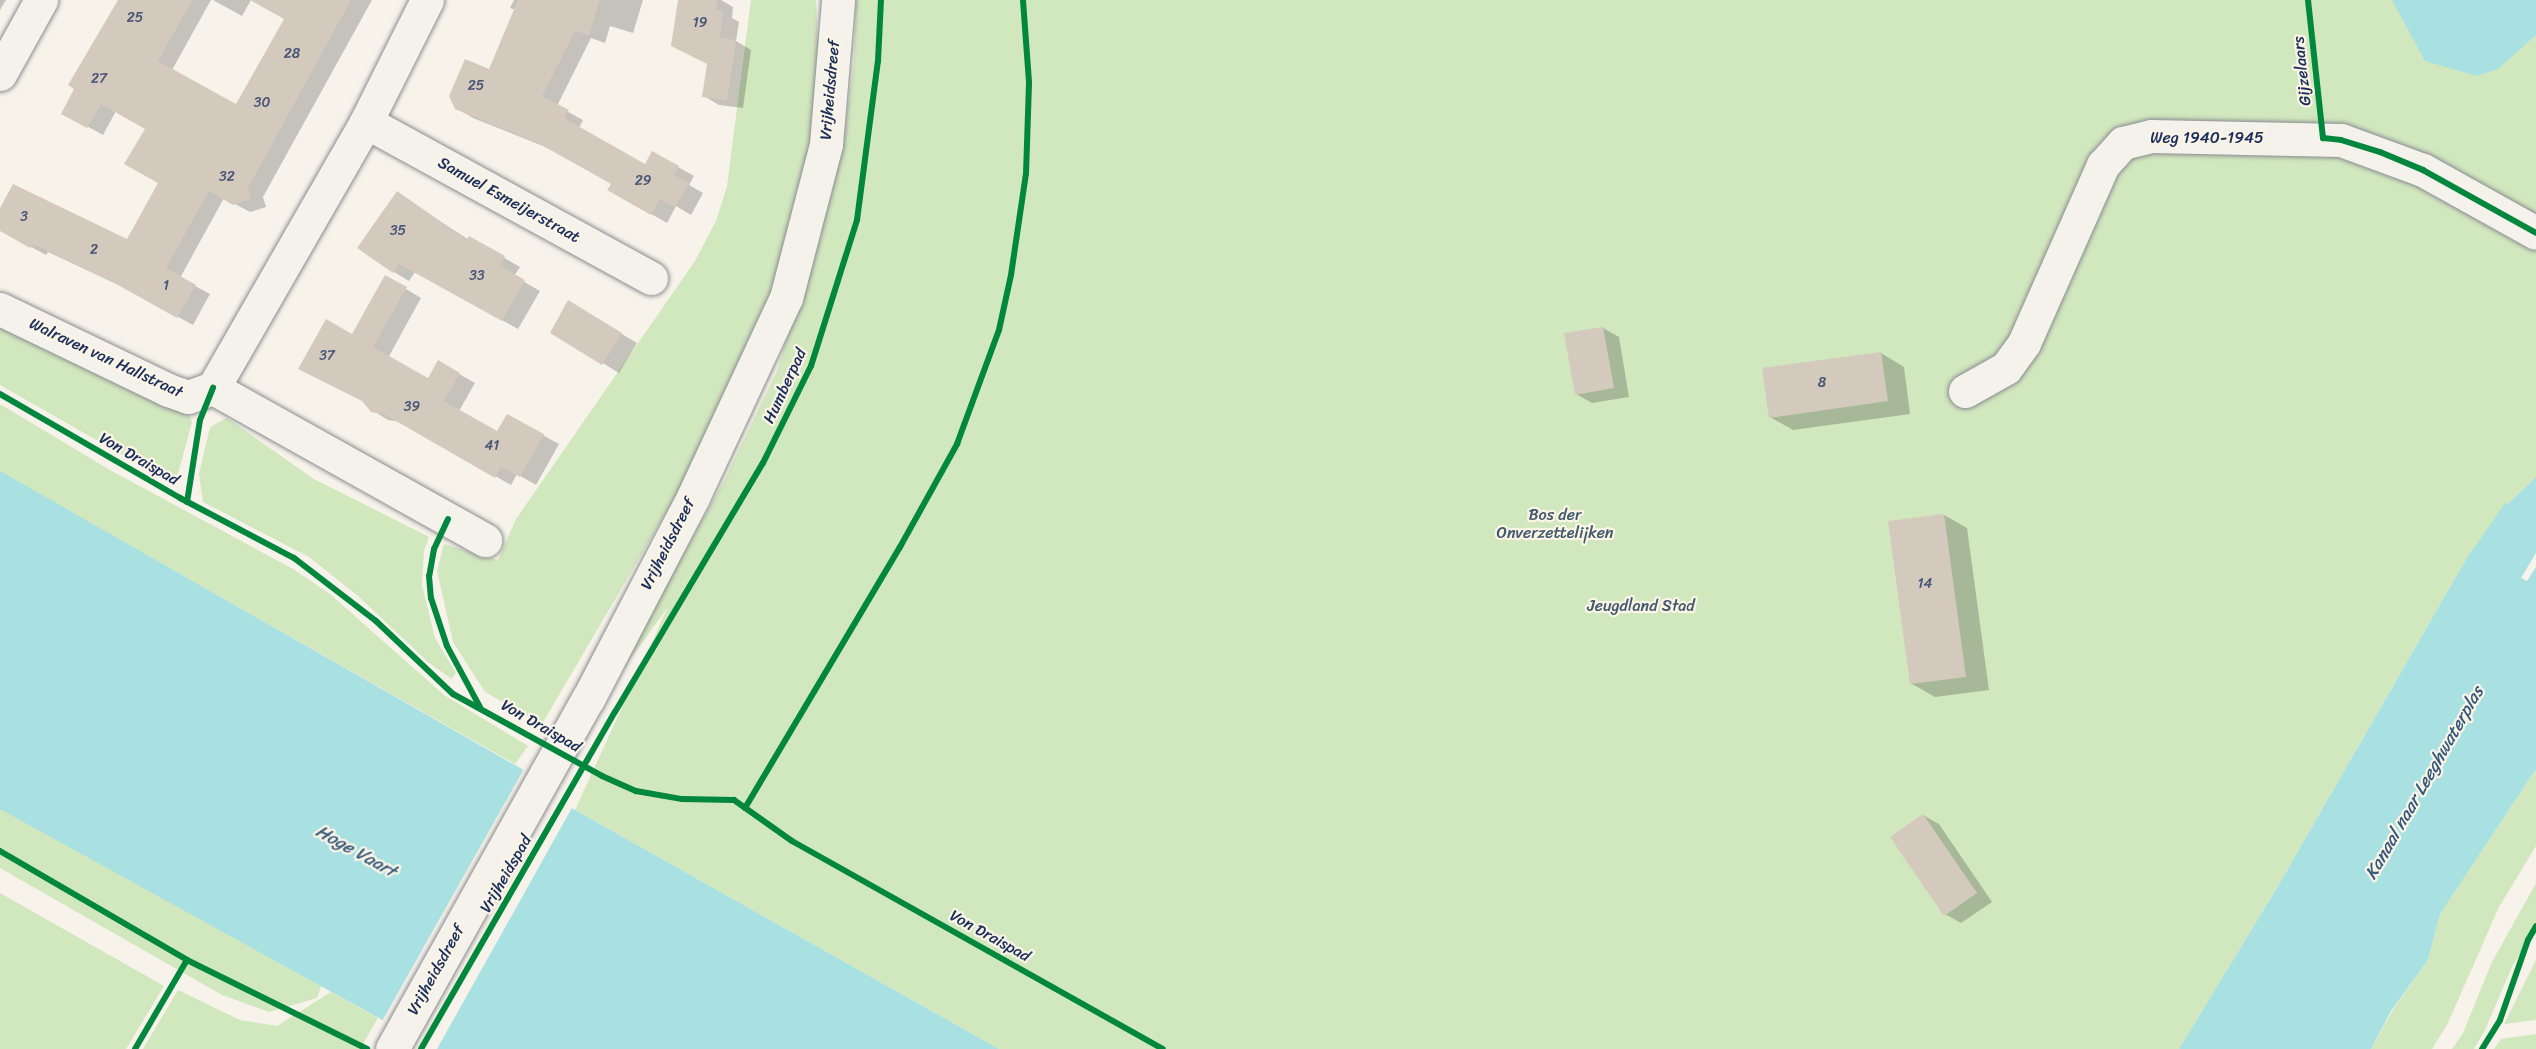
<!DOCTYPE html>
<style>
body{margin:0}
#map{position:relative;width:2536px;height:1049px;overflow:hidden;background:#f7f3ea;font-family:Sriracha,sans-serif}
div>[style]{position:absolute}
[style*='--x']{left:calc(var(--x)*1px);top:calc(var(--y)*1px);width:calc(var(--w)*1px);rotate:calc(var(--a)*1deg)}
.green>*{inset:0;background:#d1e7be}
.water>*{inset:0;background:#a9e1e2}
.pier>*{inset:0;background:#f7f3ea}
.shadow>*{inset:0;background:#0003}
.building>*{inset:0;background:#d3cabd}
.roads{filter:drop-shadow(0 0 2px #8a8c91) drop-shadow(0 0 2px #8a8c91)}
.minor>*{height:33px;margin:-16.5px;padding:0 16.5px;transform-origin:16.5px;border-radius:16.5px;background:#f5f2ec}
.major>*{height:33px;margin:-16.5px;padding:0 16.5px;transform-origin:16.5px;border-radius:16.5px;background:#f5f2ec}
.cycleway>*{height:6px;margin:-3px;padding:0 3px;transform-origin:3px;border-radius:3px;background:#00873e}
span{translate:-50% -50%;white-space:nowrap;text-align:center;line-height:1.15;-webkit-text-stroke:4.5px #fcf5e5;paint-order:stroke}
.number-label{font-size:14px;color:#495676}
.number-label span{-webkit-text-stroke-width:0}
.street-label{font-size:16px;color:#1b2f5e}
.park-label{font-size:16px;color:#415a6d}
.water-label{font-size:18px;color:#365a7e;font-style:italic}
</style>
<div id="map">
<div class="green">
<i style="clip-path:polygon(751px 0,816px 0,820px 91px,808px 182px,769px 312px,688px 475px,542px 724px,485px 692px,453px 642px,437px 571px,444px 544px,498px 560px,516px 519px,695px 261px,716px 221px,727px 186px)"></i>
<i style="clip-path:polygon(856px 0,2536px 0,2536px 477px,2508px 504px,2465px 561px,2278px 886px,2179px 1049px,999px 1049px,575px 810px,668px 607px,605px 694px,724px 481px,777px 371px,842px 152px,854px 61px)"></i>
<i style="clip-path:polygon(0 328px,190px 416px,192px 422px,175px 485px,0 385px)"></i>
<i style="clip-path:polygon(0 404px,110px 470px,293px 569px,330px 594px,444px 695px,528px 746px,515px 764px,0 472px)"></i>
<i style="clip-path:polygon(227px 418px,314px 479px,429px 537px,424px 551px,422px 585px,435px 638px,456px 673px,452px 679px,429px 663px,358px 596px,309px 557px,203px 502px,199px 474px,210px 427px)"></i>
<i style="clip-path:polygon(2536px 769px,2536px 846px,2499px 907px,2447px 1025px,2432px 1049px,2371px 1049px,2394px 1008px,2428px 960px,2440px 914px)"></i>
<i style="clip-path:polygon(0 807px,321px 986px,317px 998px,269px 1012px,222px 995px,0 868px)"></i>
<i style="clip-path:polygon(2536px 883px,2536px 928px,2512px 967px,2485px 1030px,2474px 1049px,2452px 1049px,2463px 1033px,2492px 962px)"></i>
<i style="clip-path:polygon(0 893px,164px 986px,126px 1049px,0 1049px)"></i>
<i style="clip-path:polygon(2536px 960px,2536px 1020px,2504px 1024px)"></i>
<i style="clip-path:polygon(178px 990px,240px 1020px,277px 1026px,331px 992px,378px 1018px,360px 1049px,143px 1049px)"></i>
<i style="clip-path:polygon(2536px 1034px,2536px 1049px,2494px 1049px,2501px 1039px)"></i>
</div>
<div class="water">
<i style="clip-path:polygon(2392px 0,2536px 0,2536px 35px,2498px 69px,2477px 76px,2425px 61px)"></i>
<i style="clip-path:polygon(0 471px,522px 769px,552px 797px,999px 1049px,435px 1049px,0 809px)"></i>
<i style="clip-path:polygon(2536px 477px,2536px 553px,2521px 578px,2527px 581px,2536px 567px,2536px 769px,2440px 914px,2428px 960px,2391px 1011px,2371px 1049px,2179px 1049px,2278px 886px,2465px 561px,2505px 503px,2508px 504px)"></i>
</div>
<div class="pier">
<i style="clip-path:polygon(525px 767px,554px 795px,573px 806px,437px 1049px,429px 1049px,381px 1023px)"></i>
</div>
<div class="shadow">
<i style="clip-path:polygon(0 0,6px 0,0 10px)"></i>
<i style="clip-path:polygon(119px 0,211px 0,172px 70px,237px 106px,286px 19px,253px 0,372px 0,263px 197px,266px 207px,250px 212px,224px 198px,180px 278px,210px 294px,193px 325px,127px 289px,48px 252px,46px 255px,0 230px,0 211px,127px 241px,160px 183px,147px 128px,116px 111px,103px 135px,63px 113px)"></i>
<i style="clip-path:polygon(213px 0,251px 0,242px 16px)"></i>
<i style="clip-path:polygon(514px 0,643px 0,633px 33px,610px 26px,605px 43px,591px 38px,557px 106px,583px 120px,579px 128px,645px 166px,653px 153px,694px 176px,689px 185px,703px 193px,691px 215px,676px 206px,667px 223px,609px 190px,613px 184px,553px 150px,473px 118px,456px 108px,490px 71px,515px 10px,510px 8px)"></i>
<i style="clip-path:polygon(679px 0,721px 0,733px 7px,732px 18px,739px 22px,736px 41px,751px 50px,743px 108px,719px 105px,704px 96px,708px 64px)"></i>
<i style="clip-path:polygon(397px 193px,469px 240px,470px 238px,520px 267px,514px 276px,540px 291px,518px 329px,415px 272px,409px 281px,394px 272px)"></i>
<i style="clip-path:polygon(386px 277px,421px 298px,388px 358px,428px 380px,438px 362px,475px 383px,459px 411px,498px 433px,508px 416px,559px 444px,536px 485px,517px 474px,511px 485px,402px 422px,388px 420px,372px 410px,352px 336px)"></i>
<i style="clip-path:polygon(568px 302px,637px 343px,619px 373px,552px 332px)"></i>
<i style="clip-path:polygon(1603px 328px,1619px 337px,1629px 397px,1592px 403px,1576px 394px)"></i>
<i style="clip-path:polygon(1881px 353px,1904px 367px,1910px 414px,1793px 430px,1770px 417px)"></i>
<i style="clip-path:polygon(1944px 515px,1967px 528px,1989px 690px,1935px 697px,1912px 684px)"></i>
<i style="clip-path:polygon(1923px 815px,1939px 824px,1992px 902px,1961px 923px,1945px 914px)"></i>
</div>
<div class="building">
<i style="clip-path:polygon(118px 0,192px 0,158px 61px,236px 104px,284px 19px,250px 0,351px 0,248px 188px,251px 199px,233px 205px,209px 191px,166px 268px,196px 285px,177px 318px,111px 281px,33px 244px,30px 248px,0 231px,0 208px,13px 184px,127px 239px,158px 183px,124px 164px,145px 129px,101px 104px,87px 128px,61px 114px,74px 89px,68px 85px)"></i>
<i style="clip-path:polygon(518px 0,600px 0,589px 35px,575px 31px,542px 96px,569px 110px,564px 118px,645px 164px,652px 151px,679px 166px,674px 175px,689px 183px,675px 207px,660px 199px,651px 215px,607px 190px,611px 184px,597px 176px,536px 142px,455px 109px,449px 96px,465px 59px,489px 69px)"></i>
<i style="clip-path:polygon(678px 0,717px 0,716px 10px,723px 11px,720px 38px,736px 40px,727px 100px,702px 97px,707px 64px,671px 46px)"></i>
<i style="clip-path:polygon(397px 191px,467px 240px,469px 236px,505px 256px,500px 266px,525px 280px,502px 321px,399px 264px,393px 273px,357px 248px)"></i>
<i style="clip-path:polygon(385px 275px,407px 287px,373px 347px,428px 378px,438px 360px,460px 373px,444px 401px,497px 431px,507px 414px,544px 434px,520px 477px,501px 467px,495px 478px,384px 414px,371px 412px,362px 401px,298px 369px,326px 319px,352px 334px)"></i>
<i style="clip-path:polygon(568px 300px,622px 333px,602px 365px,550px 333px)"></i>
<i style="clip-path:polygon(1603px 327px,1614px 388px,1575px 395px,1564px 333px)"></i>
<i style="clip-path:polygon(1881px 352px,1888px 401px,1769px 418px,1762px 368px)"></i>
<i style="clip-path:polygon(1944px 514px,1966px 677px,1910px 684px,1888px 521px)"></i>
<i style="clip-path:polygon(1923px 814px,1977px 893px,1944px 916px,1890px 837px)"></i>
</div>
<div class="roads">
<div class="minor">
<i style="--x:427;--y:0;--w:136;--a:116.6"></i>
<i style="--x:366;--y:122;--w:307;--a:119.9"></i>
<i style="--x:213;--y:388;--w:312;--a:29.2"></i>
<i style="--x:0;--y:74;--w:85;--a:-61"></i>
<i style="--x:366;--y:122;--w:325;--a:28.7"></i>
<i style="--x:0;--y:309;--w:187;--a:25.7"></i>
<i style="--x:168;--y:390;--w:21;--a:19"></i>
<i style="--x:188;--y:397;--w:27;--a:-20"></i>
<i style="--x:1965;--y:391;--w:47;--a:-29.3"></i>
<i style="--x:2006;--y:368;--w:31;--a:-54"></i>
<i style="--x:2024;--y:343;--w:195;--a:-66.1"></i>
<i style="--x:2103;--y:165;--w:30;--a:-48"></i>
<i style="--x:2123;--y:143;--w:29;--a:-14"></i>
<i style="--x:2151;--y:136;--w:190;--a:1.2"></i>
<i style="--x:2341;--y:140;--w:87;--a:20.1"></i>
<i style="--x:2423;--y:170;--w:129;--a:29.1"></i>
</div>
<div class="major">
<i style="--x:392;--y:1049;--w:401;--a:-60.8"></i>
<i style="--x:588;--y:699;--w:228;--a:-62.5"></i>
<i style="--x:693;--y:497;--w:220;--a:-65"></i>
<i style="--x:786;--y:298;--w:159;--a:-75.4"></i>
<i style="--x:826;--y:144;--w:144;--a:-85.2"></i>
</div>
</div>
<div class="cycleway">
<i style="--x:2308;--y:0;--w:139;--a:83.8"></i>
<i style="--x:2323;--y:138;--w:18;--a:6"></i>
<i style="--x:2341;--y:140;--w:41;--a:17.1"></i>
<i style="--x:2380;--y:152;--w:47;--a:22.7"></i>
<i style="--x:2423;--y:170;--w:129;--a:29.1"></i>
<i style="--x:0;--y:394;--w:208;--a:30"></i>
<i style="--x:180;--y:498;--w:129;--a:27.8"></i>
<i style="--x:294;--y:558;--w:103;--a:37.5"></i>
<i style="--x:376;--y:621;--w:106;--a:43.5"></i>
<i style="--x:453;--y:694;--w:170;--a:28.8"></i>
<i style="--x:602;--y:776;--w:37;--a:24"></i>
<i style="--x:636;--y:791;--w:47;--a:9.9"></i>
<i style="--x:682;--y:799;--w:52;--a:1.1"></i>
<i style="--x:734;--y:800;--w:71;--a:35.3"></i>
<i style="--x:792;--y:841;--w:425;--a:29.3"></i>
<i style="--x:187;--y:502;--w:83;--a:-81"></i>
<i style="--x:200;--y:420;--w:35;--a:-68"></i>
<i style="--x:448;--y:519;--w:33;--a:115"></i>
<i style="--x:434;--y:549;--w:27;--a:100"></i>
<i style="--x:429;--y:576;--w:22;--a:85"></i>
<i style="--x:431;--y:598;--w:51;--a:71.6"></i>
<i style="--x:447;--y:646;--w:69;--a:61.6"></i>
<i style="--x:745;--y:808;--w:304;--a:-59.3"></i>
<i style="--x:900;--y:547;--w:118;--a:-61"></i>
<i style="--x:957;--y:444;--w:121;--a:-69.8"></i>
<i style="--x:999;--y:330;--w:56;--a:-77.7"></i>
<i style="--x:1011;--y:275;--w:102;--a:-81.6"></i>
<i style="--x:1026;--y:174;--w:92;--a:-88.1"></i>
<i style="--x:1029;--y:82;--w:82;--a:-94.2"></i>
<i style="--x:0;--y:851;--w:216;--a:30.2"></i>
<i style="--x:187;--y:960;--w:201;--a:26.3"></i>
<i style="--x:135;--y:1049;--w:103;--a:-59.7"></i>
<i style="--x:421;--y:1049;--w:389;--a:-60.1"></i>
<i style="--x:615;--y:712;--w:290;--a:-59.3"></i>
<i style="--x:763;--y:463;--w:108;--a:-63.7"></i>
<i style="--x:811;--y:366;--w:153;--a:-72.5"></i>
<i style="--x:857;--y:220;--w:160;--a:-82.5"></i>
<i style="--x:878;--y:61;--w:61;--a:-87.2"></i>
<i style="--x:2482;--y:1049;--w:34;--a:-58"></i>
<i style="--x:2500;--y:1020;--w:85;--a:-70.7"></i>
<i style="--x:2528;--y:940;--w:16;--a:-60"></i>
</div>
<div class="number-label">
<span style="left:135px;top:18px">25</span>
<span style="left:700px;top:23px">19</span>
<span style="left:292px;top:54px">28</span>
<span style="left:99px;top:79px">27</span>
<span style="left:476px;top:86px">25</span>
<span style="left:262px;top:103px">30</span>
<span style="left:227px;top:177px">32</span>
<span style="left:643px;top:181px">29</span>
<span style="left:24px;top:217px">3</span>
<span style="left:398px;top:231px">35</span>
<span style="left:94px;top:250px">2</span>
<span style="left:477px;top:276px">33</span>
<span style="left:166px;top:286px">1</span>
<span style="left:327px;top:356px">37</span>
<span style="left:1822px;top:383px">8</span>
<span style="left:412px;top:407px">39</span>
<span style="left:492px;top:446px">41</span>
<span style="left:1925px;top:584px">14</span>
</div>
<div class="street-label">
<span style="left:2302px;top:71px;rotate:-96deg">Gijzelaars</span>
<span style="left:830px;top:90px;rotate:-85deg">Vrijheidsdreef</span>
<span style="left:2207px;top:138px">Weg 1940-1945</span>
<span style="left:509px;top:200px;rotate:29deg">Samuel Esmeijerstraat</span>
<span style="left:106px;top:358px;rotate:25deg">Walraven van Hallstraat</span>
<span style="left:785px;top:386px;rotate:-65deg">Humberpad</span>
<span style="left:139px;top:459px;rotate:30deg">Von Draispad</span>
<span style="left:668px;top:544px;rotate:-63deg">Vrijheidsdreef</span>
<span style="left:541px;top:726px;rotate:30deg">Von Draispad</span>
<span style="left:506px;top:874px;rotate:-60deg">Vrijheidspad</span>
<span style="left:990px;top:936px;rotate:29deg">Von Draispad</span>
<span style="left:436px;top:970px;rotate:-61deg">Vrijheidsdreef</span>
</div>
<div class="park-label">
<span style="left:1555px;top:524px">Bos der<br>Onverzettelijken</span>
<span style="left:1641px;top:606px">Jeugdland Stad</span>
</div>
<div class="water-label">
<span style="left:2424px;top:783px;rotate:-60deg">Kanaal naar Leeghwaterplas</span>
<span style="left:356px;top:851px;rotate:29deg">Hoge Vaart</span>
</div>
</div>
